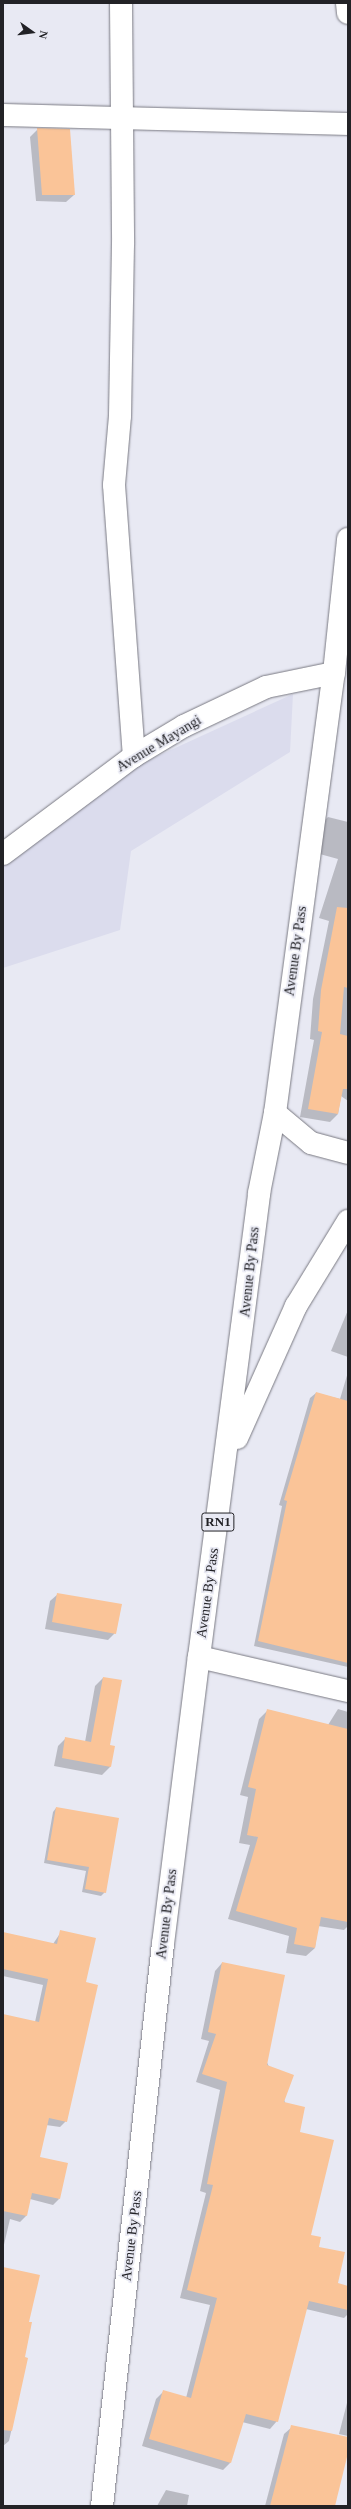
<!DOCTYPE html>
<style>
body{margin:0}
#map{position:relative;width:351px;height:2509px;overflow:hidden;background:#e8e9f3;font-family:Georgia,serif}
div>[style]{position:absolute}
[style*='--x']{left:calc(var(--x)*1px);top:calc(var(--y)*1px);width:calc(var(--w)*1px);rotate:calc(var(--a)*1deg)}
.built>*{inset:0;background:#dbdced}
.shadow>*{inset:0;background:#0003}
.building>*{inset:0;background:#fac498}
.roads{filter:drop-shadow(0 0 1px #797982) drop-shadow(0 0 1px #797982)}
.minor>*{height:22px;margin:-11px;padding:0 11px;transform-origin:11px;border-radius:11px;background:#fff}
.tertiary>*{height:22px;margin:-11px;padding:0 11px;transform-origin:11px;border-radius:11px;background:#fff}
.trunk>*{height:22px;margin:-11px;padding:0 11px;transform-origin:11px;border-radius:11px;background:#fff}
span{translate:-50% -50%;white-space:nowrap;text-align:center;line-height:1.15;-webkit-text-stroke:3.5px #e8e9f3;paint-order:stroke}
.shield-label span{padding:1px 3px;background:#e8e9f3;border:1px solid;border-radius:3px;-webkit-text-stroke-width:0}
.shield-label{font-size:13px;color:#222226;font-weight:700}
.street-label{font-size:14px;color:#222226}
.frame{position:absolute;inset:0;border:4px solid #222226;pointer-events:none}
.north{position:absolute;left:12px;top:12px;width:40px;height:40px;-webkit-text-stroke:3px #e8e9f3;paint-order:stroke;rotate:104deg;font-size:11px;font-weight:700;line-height:16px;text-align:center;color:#222226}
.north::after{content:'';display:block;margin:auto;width:14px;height:18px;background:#222226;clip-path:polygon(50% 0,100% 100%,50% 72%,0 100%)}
</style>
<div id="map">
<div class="built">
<i style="clip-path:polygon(293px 694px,290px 752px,131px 851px,120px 930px,3px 968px,3px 866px,138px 765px)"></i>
</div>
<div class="shadow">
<i style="clip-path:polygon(38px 129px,74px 195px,66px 202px,36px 201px,30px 137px)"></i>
<i style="clip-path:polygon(328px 817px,348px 822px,348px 1101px,341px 1096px,338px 1114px,330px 1122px,300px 1117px,314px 1040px,310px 1039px,313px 999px,329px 921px,319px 918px,338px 859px,316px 853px,320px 825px)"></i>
<i style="clip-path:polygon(348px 1310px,348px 1357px,331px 1351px)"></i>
<i style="clip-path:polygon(348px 1372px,348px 1667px,254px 1646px,282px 1506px,279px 1505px,310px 1398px,316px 1393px,340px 1399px)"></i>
<i style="clip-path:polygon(58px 1594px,115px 1633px,108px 1640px,45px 1629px,50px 1601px)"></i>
<i style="clip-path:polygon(103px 1678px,109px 1746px,114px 1747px,110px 1767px,102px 1775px,54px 1766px,58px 1746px,66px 1738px,85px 1742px,95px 1686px)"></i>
<i style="clip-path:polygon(338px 1709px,348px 1712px,348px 1926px,344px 1930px,318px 1926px,315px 1948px,306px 1956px,286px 1953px,289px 1936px,228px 1919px,250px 1845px,239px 1843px,248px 1797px,240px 1795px,259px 1719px,268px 1710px,328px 1725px)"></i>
<i style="clip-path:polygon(56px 1808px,105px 1892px,101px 1896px,82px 1892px,86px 1871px,44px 1863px,53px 1812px)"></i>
<i style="clip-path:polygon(61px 1932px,85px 1983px,66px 2121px,60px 2127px,46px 2125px,39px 2157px,59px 2199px,53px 2205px,30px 2199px,26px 2216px,20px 2222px,10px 2219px,3px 2249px,3px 2015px,35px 2022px,43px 1985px,3px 1976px,3px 1933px,53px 1944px)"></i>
<i style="clip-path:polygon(222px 1963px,299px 2133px,310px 2236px,337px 2284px,348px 2287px,348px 2314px,344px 2318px,306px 2309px,277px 2421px,270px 2429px,242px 2422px,230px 2463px,223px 2470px,142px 2446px,156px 2399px,164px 2391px,186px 2398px,210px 2305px,180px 2298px,206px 2193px,200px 2191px,220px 2090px,196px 2082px,209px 2041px,201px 2039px,215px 1971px)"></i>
<i style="clip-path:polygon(3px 2268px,28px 2322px,23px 2358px,27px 2359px,9px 2441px,3px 2446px)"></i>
<i style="clip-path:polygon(348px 2399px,348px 2436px,339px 2434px)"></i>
<i style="clip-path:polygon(292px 2427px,348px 2438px,334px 2506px,265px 2506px,284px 2434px)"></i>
<i style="clip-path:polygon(166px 2490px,189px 2495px,187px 2506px,157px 2506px)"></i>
</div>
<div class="building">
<i style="clip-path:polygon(37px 128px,70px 129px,75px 195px,42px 195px)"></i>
<i style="clip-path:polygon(337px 907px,348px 908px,348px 988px,344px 987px,340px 1034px,348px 1036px,348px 1089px,343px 1089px,338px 1114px,308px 1109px,322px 1032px,318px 1031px,321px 990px)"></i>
<i style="clip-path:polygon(316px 1392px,348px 1401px,348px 1663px,258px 1641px,287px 1501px,284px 1500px)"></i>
<i style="clip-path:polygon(57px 1593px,122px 1604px,116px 1634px,52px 1622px)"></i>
<i style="clip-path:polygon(103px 1677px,122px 1680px,110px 1745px,115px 1746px,111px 1767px,62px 1758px,65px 1737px,91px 1742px)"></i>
<i style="clip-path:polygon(267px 1709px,348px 1729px,348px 1922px,321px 1917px,315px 1948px,294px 1944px,297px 1928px,236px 1911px,258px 1837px,247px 1835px,256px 1789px,248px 1787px)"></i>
<i style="clip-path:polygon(56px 1807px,119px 1818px,106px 1893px,85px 1889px,89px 1867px,47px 1860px)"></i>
<i style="clip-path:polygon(60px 1930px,96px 1938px,86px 1982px,98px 1985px,67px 2122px,49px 2118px,40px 2157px,68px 2163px,60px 2199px,32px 2193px,27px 2216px,3px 2211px,3px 2014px,39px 2022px,48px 1979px,3px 1969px,3px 1932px,57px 1944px)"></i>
<i style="clip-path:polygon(222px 1962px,285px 1975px,267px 2065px,294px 2075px,284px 2102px,305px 2107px,300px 2132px,334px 2140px,311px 2235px,321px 2237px,319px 2247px,345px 2252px,338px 2283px,348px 2286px,348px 2310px,309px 2301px,278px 2422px,246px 2414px,231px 2463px,149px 2439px,163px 2390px,191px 2398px,217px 2298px,187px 2290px,213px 2185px,207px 2184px,227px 2082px,202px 2074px,216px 2034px,208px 2032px)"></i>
<i style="clip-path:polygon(3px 2267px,40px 2275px,29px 2322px,32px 2322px,25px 2357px,28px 2358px,12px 2431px,3px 2430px)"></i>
<i style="clip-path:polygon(291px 2425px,348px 2437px,348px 2453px,335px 2506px,270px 2506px)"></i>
</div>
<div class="roads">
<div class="minor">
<i style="--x:121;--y:3;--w:241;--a:89.5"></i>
<i style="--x:123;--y:244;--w:172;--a:91"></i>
<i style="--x:120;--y:416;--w:69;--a:95"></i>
<i style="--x:114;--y:485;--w:272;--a:85.8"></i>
<i style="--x:3;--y:115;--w:345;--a:1.5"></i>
<i style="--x:199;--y:1657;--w:153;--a:12.9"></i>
</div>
<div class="tertiary">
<i style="--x:3;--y:854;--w:164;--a:-36.8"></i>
<i style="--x:134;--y:756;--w:58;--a:-31"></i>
<i style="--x:184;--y:726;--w:91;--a:-25.4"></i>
<i style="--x:266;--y:687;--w:69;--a:-11.6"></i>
</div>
<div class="trunk">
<i style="--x:347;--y:3;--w:10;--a:84"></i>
<i style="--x:275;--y:1113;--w:47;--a:39.8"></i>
<i style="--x:311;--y:1143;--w:38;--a:15"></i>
<i style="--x:237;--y:1438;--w:145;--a:-65.9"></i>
<i style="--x:296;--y:1306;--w:100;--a:-58.5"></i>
<i style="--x:102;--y:2506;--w:565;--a:-83.81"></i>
<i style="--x:163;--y:1944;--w:289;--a:-82.9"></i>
<i style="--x:199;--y:1657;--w:468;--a:-82.6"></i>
<i style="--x:259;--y:1193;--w:82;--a:-78.7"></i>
<i style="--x:275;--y:1113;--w:444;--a:-82.4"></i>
<i style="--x:334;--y:673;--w:135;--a:-84"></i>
</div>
</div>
<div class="shield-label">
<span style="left:218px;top:1522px">RN1</span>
</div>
<div class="street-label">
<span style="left:159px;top:744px;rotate:-31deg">Avenue Mayangi</span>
<span style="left:296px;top:951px;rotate:-82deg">Avenue By Pass</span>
<span style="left:250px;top:1272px;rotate:-84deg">Avenue By Pass</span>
<span style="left:208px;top:1593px;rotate:-82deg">Avenue By Pass</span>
<span style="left:167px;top:1914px;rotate:-83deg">Avenue By Pass</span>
<span style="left:132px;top:2236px;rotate:-83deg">Avenue By Pass</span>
</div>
<div class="frame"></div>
<div class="north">N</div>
</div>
